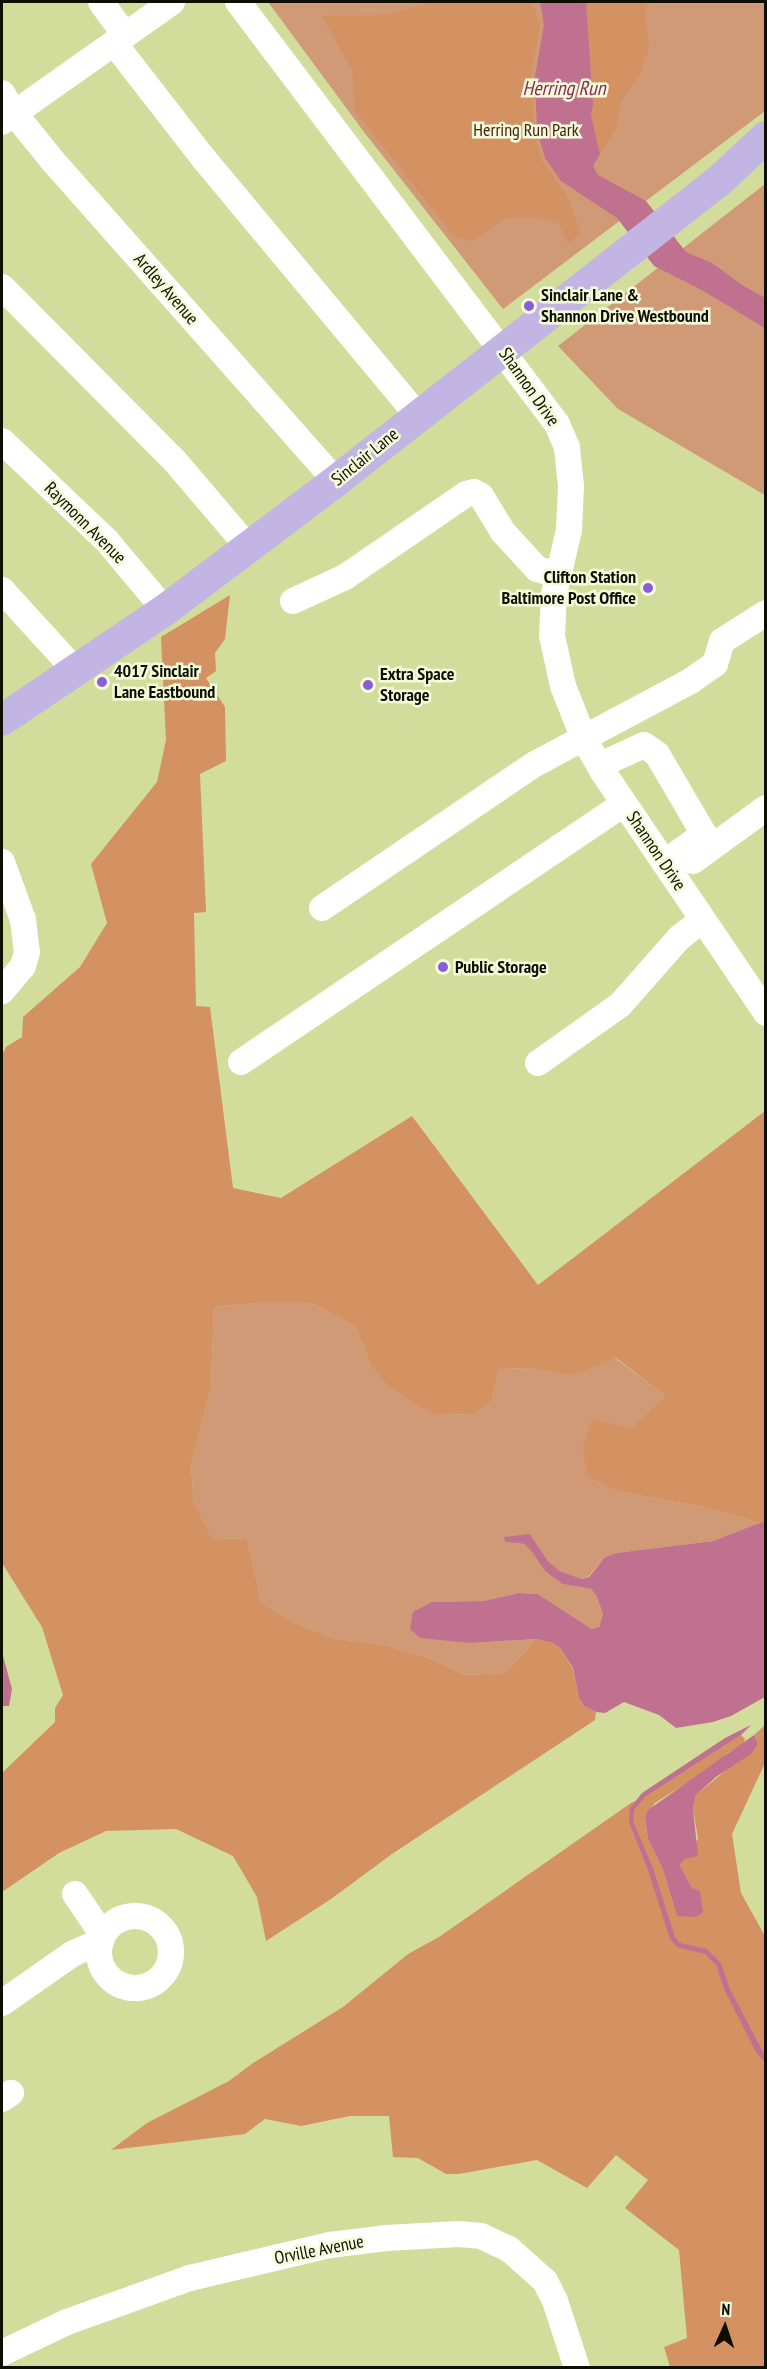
<!DOCTYPE html>
<style>
body{margin:0}
#map{position:relative;width:767px;height:2369px;overflow:hidden;background:#d2dd9c;font-family:"PT Sans Narrow",sans-serif}
div>[style]{position:absolute}
[style*='--x']{left:calc(var(--x)*1px);top:calc(var(--y)*1px);width:calc(var(--w)*1px);rotate:calc(var(--a)*1deg)}
.green>*{inset:0;background:#cf9a75}
.forest>*{inset:0;background:#d49161}
.water>*{inset:0;background:#bf718f}
.minor>*{height:26px;margin:-13px;padding:0 13px;transform-origin:13px;border-radius:13px;background:#fff}
.minor>.ring{margin:-13px;padding:0;box-sizing:content-box;background:none;border:26px solid #fff;border-radius:50%}
.major>*{height:32px;margin:-16px;padding:0 16px;transform-origin:16px;border-radius:16px;background:#c2b4e3}
.dots>*{width:16px;height:16px;translate:-50% -50%;box-sizing:border-box;border:3px solid #f4fada;border-radius:50%}
span{translate:-50% -50%;white-space:nowrap;text-align:center;line-height:1.15;-webkit-text-stroke:5px #f4fada;paint-order:stroke}
.park-label{font-size:18px;color:#40240f}
.street-label{font-size:18px;color:#0d1000}
.poi-label{font-size:18px;color:#0d1000;font-weight:700}
.left{translate:0 -50%;text-align:left}
.right{translate:-100% -50%;text-align:right}
.water-label{font-size:20px;color:#872a54;font-style:italic}
.frame{position:absolute;inset:0;border:3px solid #0d1000;pointer-events:none}
.north{position:absolute;left:695px;top:2297px;width:60px;height:60px;-webkit-text-stroke:4px #f4fada;paint-order:stroke;rotate:3deg;font-size:16px;font-weight:700;line-height:24px;text-align:center;color:#0d1000}
.north::after{content:'';display:block;margin:auto;width:21px;height:27px;background:#0d1000;clip-path:polygon(50% 0,100% 100%,50% 72%,0 100%)}
</style>
<div id="map">
<div class="green">
<i style="clip-path:polygon(268px 2px,765px 2px,765px 111px,503px 309px,364px 132px)"></i>
<i style="clip-path:polygon(765px 184px,765px 495px,618px 409px,558px 346px)"></i>
<i style="clip-path:polygon(256px 1303px,311px 1303px,355px 1326px,370px 1363px,434px 1415px,474px 1414px,492px 1401px,499px 1369px,531px 1368px,574px 1374px,615px 1358px,665px 1396px,631px 1430px,622px 1492px,703px 1507px,761px 1523px,713px 1541px,616px 1553px,605px 1557px,588px 1577px,582px 1579px,560px 1571px,548px 1561px,530px 1534px,505px 1542px,524px 1544px,532px 1550px,545px 1571px,562px 1584px,591px 1589px,596px 1595px,603px 1614px,599px 1627px,592px 1629px,538px 1594px,519px 1593px,483px 1601px,432px 1602px,471px 1643px,536px 1639px,505px 1673px,465px 1675px,426px 1657px,381px 1644px,336px 1639px,292px 1622px,261px 1602px,247px 1539px,212px 1538px,194px 1505px,191px 1466px,211px 1387px,214px 1307px)"></i>
</div>
<div class="forest">
<i style="clip-path:polygon(432px 2px,532px 2px,540px 25px,531px 74px,534px 130px,542px 162px,566px 194px,581px 233px,568px 243px,558px 221px,523px 217px,505px 219px,472px 241px,454px 236px,355px 111px,352px 70px,322px 16px,387px 15px)"></i>
<i style="clip-path:polygon(586px 2px,647px 2px,645px 17px,649px 47px,639px 76px,621px 101px,617px 126px,600px 154px,591px 115px,593px 105px)"></i>
<i style="clip-path:polygon(230px 595px,225px 639px,215px 653px,216px 671px,206px 678px,225px 707px,226px 761px,200px 774px,206px 912px,194px 913px,196px 1006px,210px 1007px,233px 1188px,281px 1198px,412px 1116px,538px 1285px,765px 1111px,765px 1521px,761px 1523px,703px 1507px,622px 1492px,587px 1476px,583px 1446px,592px 1419px,631px 1429px,665px 1396px,616px 1358px,574px 1375px,531px 1368px,499px 1369px,492px 1401px,474px 1414px,434px 1415px,388px 1385px,370px 1363px,355px 1326px,311px 1303px,256px 1303px,214px 1307px,211px 1387px,191px 1466px,194px 1504px,212px 1538px,247px 1539px,261px 1602px,292px 1622px,336px 1639px,381px 1644px,426px 1657px,465px 1675px,505px 1673px,536px 1639px,553px 1643px,560px 1648px,573px 1669px,579px 1698px,584px 1706px,596px 1712px,595px 1720px,392px 1854px,331px 1899px,266px 1941px,257px 1897px,233px 1856px,176px 1829px,106px 1831px,59px 1853px,2px 1892px,2px 1773px,55px 1722px,55px 1708px,63px 1695px,42px 1627px,2px 1563px,2px 1055px,6px 1047px,22px 1037px,23px 1017px,80px 967px,107px 923px,91px 864px,157px 782px,166px 740px,161px 637px)"></i>
<i style="clip-path:polygon(765px 1725px,765px 1763px,732px 1834px,741px 1893px,765px 1936px,765px 2367px,670px 2367px,664px 2347px,687px 2338px,679px 2250px,625px 2208px,648px 2180px,616px 2155px,587px 2188px,537px 2160px,459px 2174px,446px 2174px,418px 2158px,393px 2157px,389px 2116px,350px 2116px,301px 2126px,265px 2119px,245px 2134px,111px 2150px,147px 2123px,229px 2081px,253px 2063px,343px 2007px,408px 1954px,439px 1937px,631px 1803px,645px 1797px,741px 1735px,745px 1739px,743px 1745px,729px 1752px,715px 1765px,655px 1803px,645px 1817px,648px 1839px,663px 1870px,677px 1916px,692px 1888px,680px 1865px,698px 1839px,693px 1808px,696px 1795px,758px 1744px,754px 1735px)"></i>
</div>
<div class="water">
<i style="clip-path:polygon(540px 2px,586px 2px,593px 105px,591px 115px,600px 154px,593px 166px,598px 175px,646px 201px,686px 252px,712px 263px,742px 285px,765px 298px,765px 328px,700px 289px,654px 266px,617px 218px,561px 181px,545px 158px,537px 131px,535px 76px,544px 25px)"></i>
<i style="clip-path:polygon(765px 1521px,765px 1697px,731px 1716px,713px 1722px,676px 1728px,659px 1715px,624px 1702px,605px 1713px,596px 1712px,584px 1706px,579px 1698px,573px 1668px,560px 1648px,553px 1643px,536px 1639px,471px 1643px,420px 1638px,410px 1629px,413px 1612px,432px 1602px,483px 1601px,519px 1593px,538px 1594px,592px 1629px,599px 1627px,603px 1614px,596px 1595px,591px 1589px,562px 1584px,545px 1571px,531px 1550px,524px 1544px,505px 1542px,504px 1537px,530px 1534px,548px 1561px,560px 1571px,582px 1579px,589px 1577px,605px 1557px,616px 1553px,713px 1541px)"></i>
<i style="clip-path:polygon(2px 1652px,12px 1689px,9px 1706px,2px 1706px)"></i>
<i style="clip-path:polygon(751px 1725px,741px 1735px,645px 1797px,634px 1810px,633px 1821px,653px 1868px,675px 1937px,680px 1943px,707px 1949px,721px 1963px,730px 1989px,765px 2056px,765px 2063px,756px 2052px,725px 1991px,716px 1965px,705px 1954px,677px 1947px,670px 1939px,648px 1870px,629px 1822px,630px 1808px,642px 1793px,725px 1738px)"></i>
<i style="clip-path:polygon(754px 1735px,758px 1744px,751px 1754px,716px 1777px,696px 1795px,693px 1808px,698px 1856px,685px 1859px,680px 1865px,692px 1888px,700px 1891px,703px 1912px,696px 1917px,677px 1916px,663px 1870px,648px 1839px,645px 1817px,648px 1810px)"></i>
</div>
<div class="minor">
<i style="--x:101;--y:2;--w:39;--a:54"></i>
<i style="--x:238;--y:2;--w:529;--a:52.91"></i>
<i style="--x:557;--y:424;--w:26;--a:67"></i>
<i style="--x:567;--y:448;--w:38;--a:84"></i>
<i style="--x:571;--y:486;--w:44;--a:92.6"></i>
<i style="--x:569;--y:530;--w:66;--a:103.2"></i>
<i style="--x:554;--y:594;--w:42;--a:92.7"></i>
<i style="--x:552;--y:636;--w:51;--a:77.6"></i>
<i style="--x:563;--y:686;--w:57;--a:68.4"></i>
<i style="--x:584;--y:739;--w:38;--a:60"></i>
<i style="--x:603;--y:772;--w:291;--a:55.9"></i>
<i style="--x:114;--y:43;--w:147;--a:52.2"></i>
<i style="--x:204;--y:159;--w:333;--a:50.2"></i>
<i style="--x:2;--y:93;--w:23;--a:59"></i>
<i style="--x:14;--y:113;--w:60;--a:51"></i>
<i style="--x:52;--y:160;--w:429;--a:48.5"></i>
<i style="--x:2;--y:122;--w:208;--a:-35.2"></i>
<i style="--x:2;--y:287;--w:244;--a:45.2"></i>
<i style="--x:174;--y:460;--w:114;--a:49.6"></i>
<i style="--x:2;--y:441;--w:145;--a:43.6"></i>
<i style="--x:107;--y:541;--w:90;--a:50"></i>
<i style="--x:2;--y:590;--w:110;--a:47.6"></i>
<i style="--x:293;--y:601;--w:57;--a:-24.8"></i>
<i style="--x:345;--y:577;--w:147;--a:-34.4"></i>
<i style="--x:466;--y:494;--w:8;--a:-14"></i>
<i style="--x:474;--y:492;--w:8;--a:30"></i>
<i style="--x:481;--y:496;--w:42;--a:58.6"></i>
<i style="--x:503;--y:532;--w:50;--a:47.4"></i>
<i style="--x:537;--y:569;--w:22;--a:16"></i>
<i style="--x:600;--y:765;--w:48;--a:-24.4"></i>
<i style="--x:644;--y:745;--w:16;--a:35"></i>
<i style="--x:657;--y:754;--w:93;--a:59.6"></i>
<i style="--x:704;--y:834;--w:49;--a:144.1"></i>
<i style="--x:693;--y:861;--w:90;--a:-36"></i>
<i style="--x:2;--y:862;--w:62;--a:70.1"></i>
<i style="--x:23;--y:920;--w:32;--a:83"></i>
<i style="--x:27;--y:952;--w:15;--a:106"></i>
<i style="--x:23;--y:966;--w:33;--a:130"></i>
<i style="--x:322;--y:908;--w:257;--a:-34.1"></i>
<i style="--x:535;--y:764;--w:178;--a:-28.1"></i>
<i style="--x:692;--y:680;--w:28;--a:-35"></i>
<i style="--x:715;--y:664;--w:24;--a:-73"></i>
<i style="--x:722;--y:641;--w:52;--a:-32.5"></i>
<i style="--x:241;--y:1062;--w:462;--a:-34"></i>
<i style="--x:538;--y:1063;--w:100;--a:-35.3"></i>
<i style="--x:620;--y:1005;--w:89;--a:-48.6"></i>
<i style="--x:679;--y:938;--w:29;--a:-38"></i>
<i style="--x:75;--y:1894;--w:50;--a:55.7"></i>
<i class="ring" style="left:99px;top:1916px;width:46px;height:46px"></i>
<i style="--x:2;--y:2003;--w:85;--a:-35"></i>
<i style="--x:72;--y:1954;--w:32;--a:-24"></i>
<i style="--x:2;--y:2099;--w:11;--a:-34"></i>
<i style="--x:2;--y:2353;--w:72;--a:-25.5"></i>
<i style="--x:67;--y:2322;--w:131;--a:-19.7"></i>
<i style="--x:190;--y:2278;--w:144;--a:-13.3"></i>
<i style="--x:330;--y:2245;--w:56;--a:-7.1"></i>
<i style="--x:386;--y:2238;--w:73;--a:-3.1"></i>
<i style="--x:459;--y:2234;--w:22;--a:5"></i>
<i style="--x:481;--y:2236;--w:31;--a:25"></i>
<i style="--x:509;--y:2249;--w:48;--a:41.6"></i>
<i style="--x:545;--y:2281;--w:22;--a:63"></i>
<i style="--x:555;--y:2301;--w:71;--a:71.8"></i>
</div>
<div class="major">
<i style="--x:2;--y:720;--w:197;--a:-34"></i>
<i style="--x:165;--y:610;--w:214;--a:-37"></i>
<i style="--x:336;--y:481;--w:488;--a:-38.1"></i>
<i style="--x:720;--y:180;--w:63;--a:-43.1"></i>
</div>
<div class="dots">
<i style="left:529px;top:306px;background:#875ed8"></i>
<i style="left:648px;top:588px;background:#875ed8"></i>
<i style="left:102px;top:682px;background:#875ed8"></i>
<i style="left:368px;top:685px;background:#875ed8"></i>
<i style="left:443px;top:967px;background:#875ed8"></i>
</div>
<div class="park-label">
<span style="left:526px;top:130px">Herring Run Park</span>
</div>
<div class="street-label">
<span style="left:166px;top:289px;rotate:49deg">Ardley Avenue</span>
<span style="left:529px;top:387px;rotate:55deg">Shannon Drive</span>
<span style="left:365px;top:457px;rotate:-39deg">Sinclair Lane</span>
<span style="left:85px;top:523px;rotate:45deg">Raymonn Avenue</span>
<span style="left:656px;top:851px;rotate:56deg">Shannon Drive</span>
<span style="left:319px;top:2250px;rotate:-11deg">Orville Avenue</span>
</div>
<div class="poi-label">
<span class="left" style="left:541px;top:306px">Sinclair Lane &amp;<br>Shannon Drive Westbound</span>
<span class="right" style="left:636px;top:588px">Clifton Station<br>Baltimore Post Office</span>
<span class="left" style="left:114px;top:682px">4017 Sinclair<br>Lane Eastbound</span>
<span class="left" style="left:380px;top:685px">Extra Space<br>Storage</span>
<span class="left" style="left:455px;top:967px">Public Storage</span>
</div>
<div class="water-label">
<span style="left:564px;top:88px">Herring Run</span>
</div>
<div class="frame"></div>
<div class="north">N</div>
</div>
